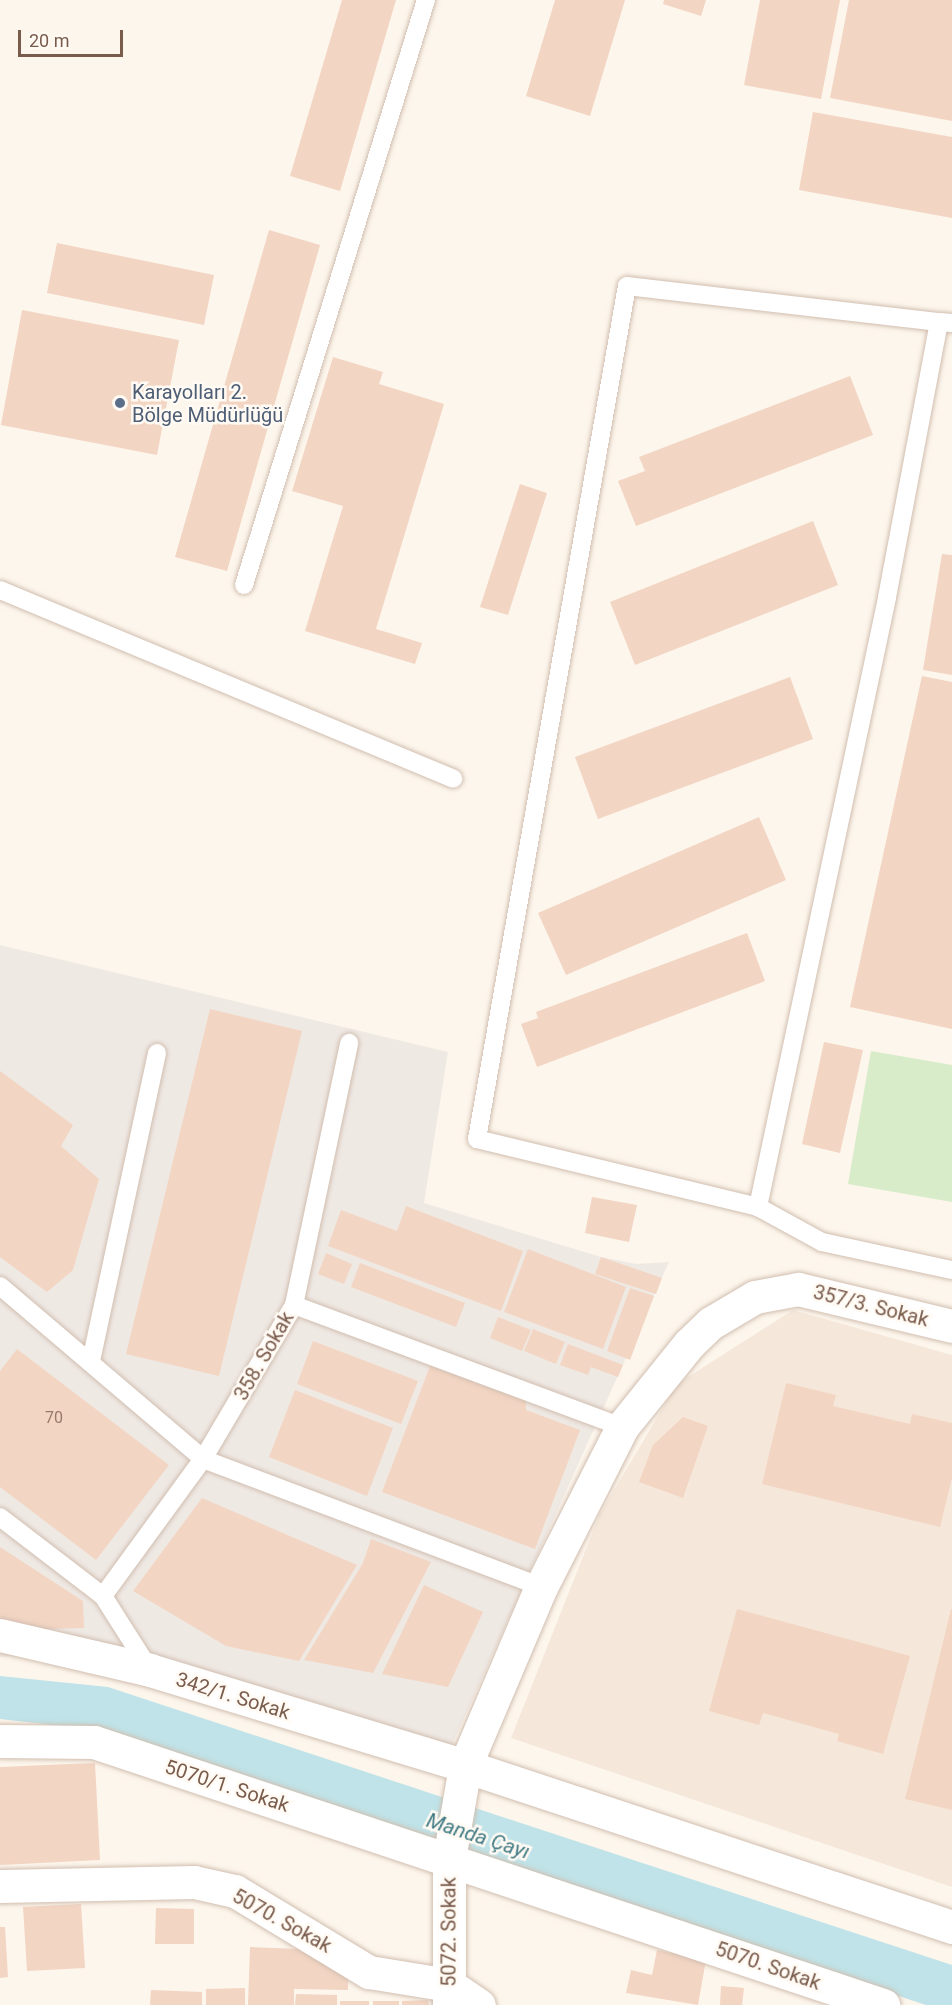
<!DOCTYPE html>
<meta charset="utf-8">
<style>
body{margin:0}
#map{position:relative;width:952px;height:2005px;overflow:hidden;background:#fdf6ec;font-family:Roboto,sans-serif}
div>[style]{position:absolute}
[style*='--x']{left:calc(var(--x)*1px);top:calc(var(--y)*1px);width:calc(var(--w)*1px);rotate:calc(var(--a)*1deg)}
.residential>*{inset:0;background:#f5e8da}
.industrial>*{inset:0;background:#efe9e4}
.green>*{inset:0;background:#d8ecc9}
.water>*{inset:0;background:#bfe3e8}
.building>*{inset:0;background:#f3d5c3}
.roads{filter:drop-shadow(0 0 2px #d1beb0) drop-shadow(0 0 2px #d1beb0)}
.service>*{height:18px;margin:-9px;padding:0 9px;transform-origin:9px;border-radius:9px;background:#fff}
.minor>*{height:33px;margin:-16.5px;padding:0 16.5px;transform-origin:16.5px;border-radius:16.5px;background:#fff}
.tertiary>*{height:33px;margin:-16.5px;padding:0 16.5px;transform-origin:16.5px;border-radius:16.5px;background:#fff}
.dots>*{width:16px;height:16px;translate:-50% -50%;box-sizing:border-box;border:3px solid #fffaf3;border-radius:50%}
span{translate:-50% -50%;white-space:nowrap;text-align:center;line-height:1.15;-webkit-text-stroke:5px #fffaf3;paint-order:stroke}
.number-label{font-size:16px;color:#987a6a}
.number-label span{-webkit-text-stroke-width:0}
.service-label{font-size:20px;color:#4e5e75}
.left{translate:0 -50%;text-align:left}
.street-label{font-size:20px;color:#7a5c4d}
.water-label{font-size:21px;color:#437c86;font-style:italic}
.scale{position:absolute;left:18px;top:30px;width:105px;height:27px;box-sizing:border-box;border:3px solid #7a5c4d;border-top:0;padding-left:8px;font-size:18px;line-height:21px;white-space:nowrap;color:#7a5c4d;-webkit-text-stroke:4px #fffaf3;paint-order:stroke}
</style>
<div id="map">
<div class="residential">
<i style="clip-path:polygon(793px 1310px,952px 1355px,952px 1887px,511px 1738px,600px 1514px,677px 1384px)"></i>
</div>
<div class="industrial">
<i style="clip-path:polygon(0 945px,448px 1052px,424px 1203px,601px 1257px,636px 1264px,669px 1262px,447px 1756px,102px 1650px,0 1657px)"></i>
</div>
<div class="green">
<i style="clip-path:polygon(871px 1051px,952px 1065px,952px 1202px,848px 1184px)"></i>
</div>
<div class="water">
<i style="clip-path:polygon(0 1676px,108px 1687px,952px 1965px,952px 2005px,926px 2005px,87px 1729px,0 1719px)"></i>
</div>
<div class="building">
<i style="clip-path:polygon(342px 0,396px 0,340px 191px,290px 176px)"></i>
<i style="clip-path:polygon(555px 0,625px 0,590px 116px,526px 96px)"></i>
<i style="clip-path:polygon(664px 0,706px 0,701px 16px,663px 4px)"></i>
<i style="clip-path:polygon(760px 0,840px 0,821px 99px,744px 85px)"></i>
<i style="clip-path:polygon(849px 0,952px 0,952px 121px,830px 98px)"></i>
<i style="clip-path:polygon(813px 112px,952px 137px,952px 218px,799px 190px)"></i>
<i style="clip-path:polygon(269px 230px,320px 245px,227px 571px,175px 557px)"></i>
<i style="clip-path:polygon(57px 243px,214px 275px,204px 325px,47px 293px)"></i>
<i style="clip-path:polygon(22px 310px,179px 340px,157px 455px,1px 425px)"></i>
<i style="clip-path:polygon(333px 357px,383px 372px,379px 384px,444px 404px,376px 629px,422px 643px,415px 664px,305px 631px,343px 506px,292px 491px)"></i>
<i style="clip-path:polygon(850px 376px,873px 435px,636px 526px,618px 481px,645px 471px,639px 457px)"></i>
<i style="clip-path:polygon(520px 484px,547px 493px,508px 615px,480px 607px)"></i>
<i style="clip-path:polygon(813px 521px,838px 585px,635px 665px,610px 602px)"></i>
<i style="clip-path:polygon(942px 554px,952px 555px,952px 675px,923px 670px)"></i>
<i style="clip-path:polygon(922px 676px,952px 682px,952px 1029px,850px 1007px)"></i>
<i style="clip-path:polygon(790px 677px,813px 739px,598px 819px,575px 757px)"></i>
<i style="clip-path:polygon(759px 817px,786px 880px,566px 975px,538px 913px)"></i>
<i style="clip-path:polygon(747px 933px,765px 981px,537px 1067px,521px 1024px,538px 1018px,536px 1012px)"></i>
<i style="clip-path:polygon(210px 1009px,302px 1031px,219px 1376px,126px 1354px)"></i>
<i style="clip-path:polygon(824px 1042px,863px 1050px,840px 1153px,802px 1144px)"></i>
<i style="clip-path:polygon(0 1071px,73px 1125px,61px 1146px,99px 1179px,73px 1270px,47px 1292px,0 1257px)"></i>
<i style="clip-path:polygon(592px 1197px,637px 1205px,629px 1242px,585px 1233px)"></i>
<i style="clip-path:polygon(406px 1206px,523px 1251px,501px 1311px,328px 1246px,341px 1210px,397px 1231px)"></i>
<i style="clip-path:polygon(528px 1249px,626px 1287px,603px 1349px,504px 1312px)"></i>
<i style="clip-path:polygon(326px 1253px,352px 1264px,344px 1284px,318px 1274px)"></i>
<i style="clip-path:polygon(601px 1257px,662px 1278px,656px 1294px,595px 1274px)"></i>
<i style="clip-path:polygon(360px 1263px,465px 1303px,456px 1327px,351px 1287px)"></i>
<i style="clip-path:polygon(630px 1288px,654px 1296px,630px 1360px,607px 1351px)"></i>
<i style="clip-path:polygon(498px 1317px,531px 1330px,522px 1351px,490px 1338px)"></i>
<i style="clip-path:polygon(533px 1329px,565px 1342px,556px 1364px,524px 1351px)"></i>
<i style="clip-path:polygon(313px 1341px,418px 1381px,401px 1424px,297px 1384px)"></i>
<i style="clip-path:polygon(568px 1344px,623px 1365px,618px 1377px,591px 1367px,588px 1375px,560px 1365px)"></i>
<i style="clip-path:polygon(17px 1349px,169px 1465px,96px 1560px,0 1487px,0 1371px)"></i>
<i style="clip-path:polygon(430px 1366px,526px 1401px,526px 1410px,580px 1430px,535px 1549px,382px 1492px)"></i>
<i style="clip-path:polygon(786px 1383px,836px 1395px,833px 1406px,910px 1424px,912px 1414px,952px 1423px,952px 1478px,940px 1527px,762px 1484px)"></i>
<i style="clip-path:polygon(295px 1390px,393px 1428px,367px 1496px,269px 1457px)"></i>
<i style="clip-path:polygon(683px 1417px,708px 1426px,683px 1498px,639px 1482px,653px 1445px)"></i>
<i style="clip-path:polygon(202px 1498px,357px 1565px,299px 1661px,226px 1646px,133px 1591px)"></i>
<i style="clip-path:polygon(371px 1539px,431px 1562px,373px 1673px,304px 1660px,363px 1563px)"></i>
<i style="clip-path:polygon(0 1547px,83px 1601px,84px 1628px,0 1630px)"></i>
<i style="clip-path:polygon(424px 1585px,483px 1612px,448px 1687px,382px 1674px)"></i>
<i style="clip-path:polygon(737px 1609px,910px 1656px,883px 1754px,837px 1741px,839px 1734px,763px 1713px,759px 1725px,709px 1711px)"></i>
<i style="clip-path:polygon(951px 1609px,952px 1609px,952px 1810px,905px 1799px)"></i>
<i style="clip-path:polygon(95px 1763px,100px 1860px,0 1865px,0 1767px)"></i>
<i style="clip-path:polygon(81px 1904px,85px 1968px,27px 1971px,23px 1907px)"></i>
<i style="clip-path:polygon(156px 1908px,194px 1909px,194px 1944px,155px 1944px)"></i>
<i style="clip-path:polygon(0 1927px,5px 1927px,8px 1977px,0 1978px)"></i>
<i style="clip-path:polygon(250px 1947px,326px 1950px,348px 1967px,348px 1990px,294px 1989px,294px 2005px,248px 2005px)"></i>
<i style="clip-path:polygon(657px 1950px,706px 1960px,698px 2005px,626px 1993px,631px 1970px,652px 1975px)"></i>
<i style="clip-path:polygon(721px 1986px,744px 1988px,742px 2005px,720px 2005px)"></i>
<i style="clip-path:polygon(245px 1988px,245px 2005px,206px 2005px,206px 1989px)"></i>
<i style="clip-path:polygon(151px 1990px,202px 1992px,202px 2005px,150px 2005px)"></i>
<i style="clip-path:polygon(296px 1994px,337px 1995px,337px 2005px,295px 2005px)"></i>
<i style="clip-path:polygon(428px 2000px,429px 2005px,402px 2005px,402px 2001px)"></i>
<i style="clip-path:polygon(340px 2001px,369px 2001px,369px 2005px,340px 2005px)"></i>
<i style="clip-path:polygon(373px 2001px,399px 2001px,399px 2005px,373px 2005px)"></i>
</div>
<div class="roads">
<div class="service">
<i style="--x:952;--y:323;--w:13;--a:-176"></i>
<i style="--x:939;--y:322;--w:281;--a:100.7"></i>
<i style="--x:887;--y:598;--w:623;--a:101.96"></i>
<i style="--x:758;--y:1207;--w:73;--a:28.7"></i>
<i style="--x:822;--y:1242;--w:133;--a:12.2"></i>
<i style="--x:244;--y:585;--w:613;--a:-72.72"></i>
<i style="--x:0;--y:590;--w:491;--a:22.6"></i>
<i style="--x:758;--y:1207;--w:289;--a:-166.4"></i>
<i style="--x:477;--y:1139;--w:866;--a:-80.03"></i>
<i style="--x:627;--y:286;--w:314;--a:6.6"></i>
<i style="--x:0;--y:1286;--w:267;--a:40.4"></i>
<i style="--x:203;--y:1459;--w:361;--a:20.7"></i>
<i style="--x:294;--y:1305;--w:350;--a:20.4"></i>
<i style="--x:91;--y:1361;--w:315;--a:-77.9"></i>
<i style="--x:0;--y:1517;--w:130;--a:37.5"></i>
<i style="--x:103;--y:1596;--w:88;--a:57.6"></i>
<i style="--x:103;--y:1596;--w:170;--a:-53.9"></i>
<i style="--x:203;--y:1459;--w:179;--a:-59.4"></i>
<i style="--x:294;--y:1305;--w:268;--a:-78.1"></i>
</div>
<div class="minor">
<i style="--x:0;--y:1635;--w:154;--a:13.1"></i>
<i style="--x:150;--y:1670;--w:329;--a:16.9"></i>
<i style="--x:465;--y:1766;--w:513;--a:18.29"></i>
<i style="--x:0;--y:1741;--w:94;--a:0.6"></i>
<i style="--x:94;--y:1742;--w:832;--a:18.43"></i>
<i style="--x:0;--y:1886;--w:194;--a:-1.2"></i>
<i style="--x:194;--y:1882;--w:42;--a:12.4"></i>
<i style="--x:235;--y:1891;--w:157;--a:31.2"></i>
<i style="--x:369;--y:1972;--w:81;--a:9.2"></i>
<i style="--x:449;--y:1985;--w:36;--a:34"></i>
</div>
<div class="tertiary">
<i style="--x:449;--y:2005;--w:146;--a:-90"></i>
<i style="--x:449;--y:1859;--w:94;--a:-80.2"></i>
<i style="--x:465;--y:1766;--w:194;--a:-67"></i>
<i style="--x:541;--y:1587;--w:179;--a:-63.1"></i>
<i style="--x:622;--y:1427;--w:107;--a:-51.1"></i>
<i style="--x:689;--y:1344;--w:30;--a:-44"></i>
<i style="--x:711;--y:1323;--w:51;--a:-30.6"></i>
<i style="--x:755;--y:1297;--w:44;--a:-10.5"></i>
<i style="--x:798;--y:1289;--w:158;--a:13.5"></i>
</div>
</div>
<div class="dots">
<i style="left:120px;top:403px;background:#5c6f8a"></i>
</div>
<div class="number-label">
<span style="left:54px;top:1418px">70</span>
</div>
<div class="service-label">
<span class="left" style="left:132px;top:404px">Karayolları 2.<br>Bölge Müdürlüğü</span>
</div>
<div class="street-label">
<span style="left:871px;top:1306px;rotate:14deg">357/3. Sokak</span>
<span style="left:264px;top:1356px;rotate:-60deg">358. Sokak</span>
<span style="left:233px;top:1696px;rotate:17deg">342/1. Sokak</span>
<span style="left:227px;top:1786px;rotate:18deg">5070/1. Sokak</span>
<span style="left:282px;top:1921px;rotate:29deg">5070. Sokak</span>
<span style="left:449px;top:1932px;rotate:-90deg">5072. Sokak</span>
<span style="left:768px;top:1966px;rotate:19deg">5070. Sokak</span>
</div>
<div class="water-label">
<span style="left:478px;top:1836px;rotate:18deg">Manda Çayı</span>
</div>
<div class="scale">20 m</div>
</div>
